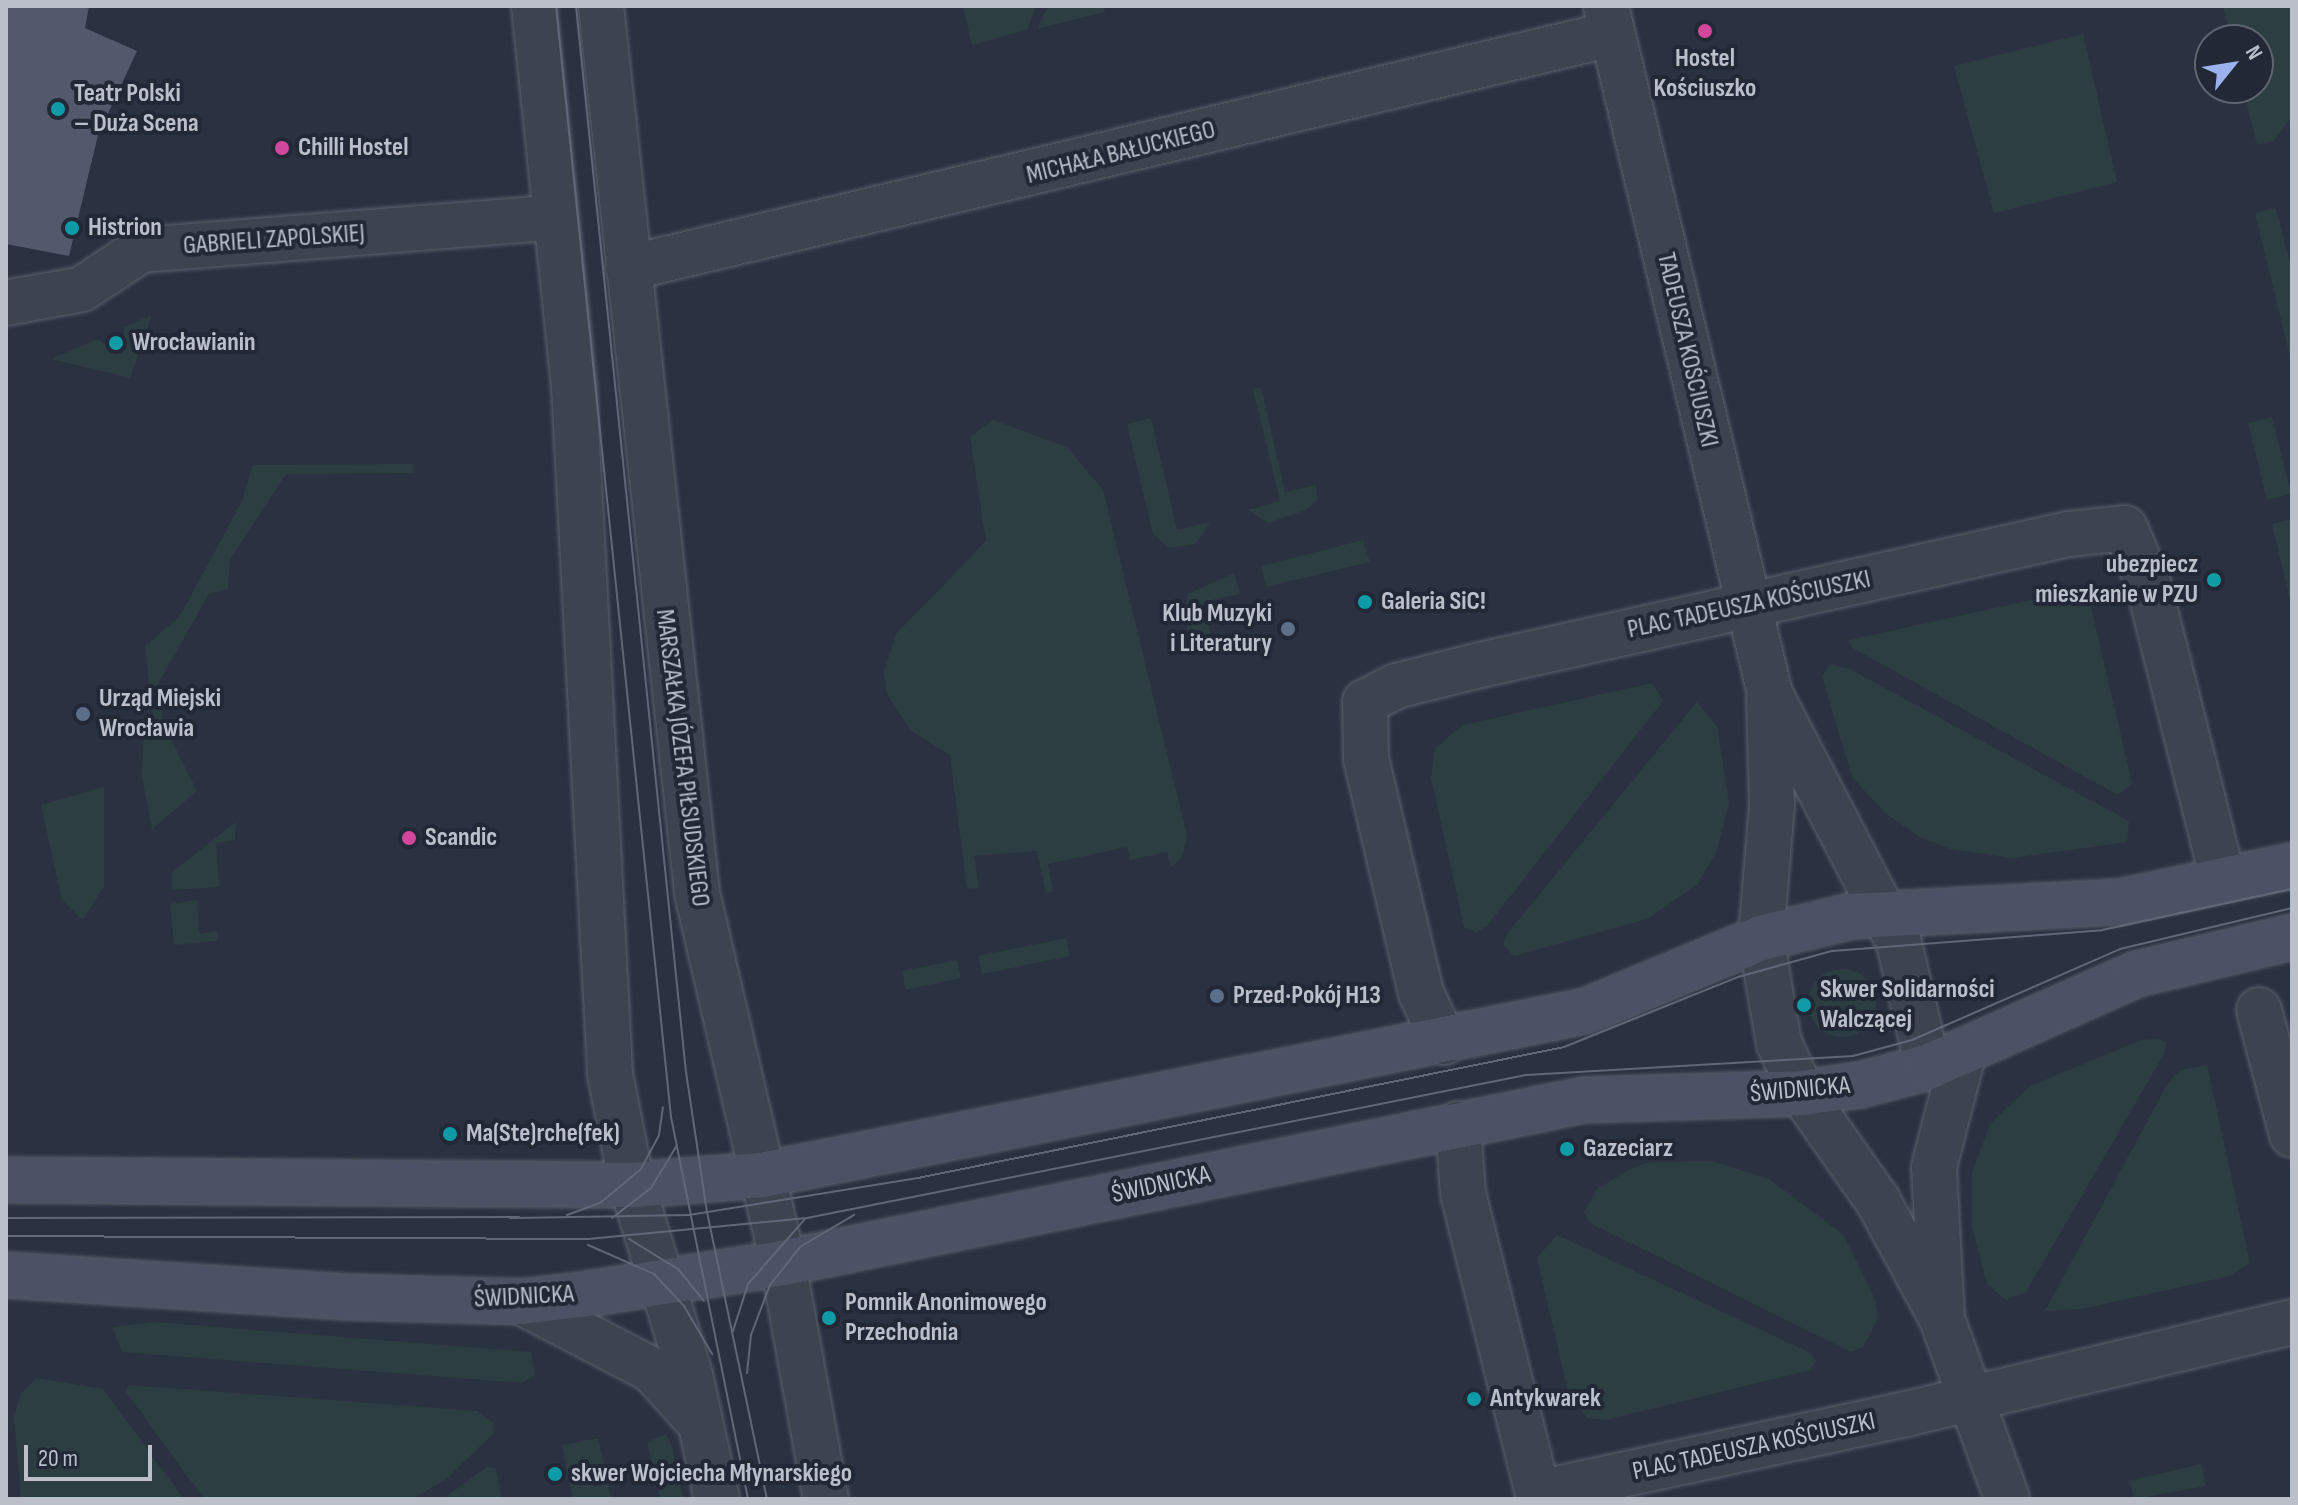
<!DOCTYPE html>
<meta charset="utf-8">
<style>
body{margin:0}
#map{position:relative;width:2298px;height:1505px;overflow:hidden;background:#2a3140;font-family:"Sofia Sans Condensed",sans-serif}
div>[style]{position:absolute}
[style*='--x']{left:calc(var(--x)*1px);top:calc(var(--y)*1px);width:calc(var(--w)*1px);rotate:calc(var(--a)*1deg)}
.green>*{inset:0;background:#2d3e42}
.round{border-radius:50%}
.building>*{inset:0;background:#53596b}
.roads{filter:drop-shadow(0 0 2px #5b616d) drop-shadow(0 0 2px #5b616d)}
.minor>*{height:44px;margin:-22px;padding:0 22px;transform-origin:22px;border-radius:22px;background:#3e4350}
.tertiary>*{height:44px;margin:-22px;padding:0 22px;transform-origin:22px;border-radius:22px;background:#3e4350}
.secondary>*{height:44px;margin:-22px;padding:0 22px;transform-origin:22px;border-radius:22px;background:#4c5263}
.tram>*{height:2px;margin:-1px;padding:0 1px;transform-origin:1px;border-radius:1px;background:#606777}
.dots>*{width:22px;height:22px;translate:-50% -50%;box-sizing:border-box;border:4px solid #222836;border-radius:50%}
span{translate:-50% -50%;white-space:nowrap;text-align:center;line-height:1.15;-webkit-text-stroke:8px #222836;paint-order:stroke}
.poi-label{font-size:26px;color:#babfca;font-weight:700}
.left{translate:0 -50%;text-align:left}
.right{translate:-100% -50%;text-align:right}
.street-label{font-size:26px;color:#babfca}
.frame{position:absolute;inset:0;border:8px solid #babfca;pointer-events:none}
.north{position:absolute;left:2194px;top:24px;width:80px;height:80px;box-sizing:border-box;background:#222836;border:2px solid #5f6471;border-radius:50%;rotate:60deg;font-size:22px;font-weight:700;line-height:32px;text-align:center;color:#babfca}
.north::after{content:'';display:block;margin:auto;width:28px;height:36px;background:#9bb2ee;clip-path:polygon(50% 0,100% 100%,50% 72%,0 100%)}
.scale{position:absolute;left:24px;top:1445px;width:128px;height:36px;box-sizing:border-box;border:4px solid #babfca;border-top:0;padding-left:10px;font-size:24px;line-height:28px;white-space:nowrap;color:#babfca;-webkit-text-stroke:6px #222836;paint-order:stroke}
</style>
<div id="map">
<div class="green">
<i style="clip-path:polygon(963px 6px,1036px 6px,1027px 30px,972px 45px)"></i>
<i style="clip-path:polygon(1048px 6px,1104px 6px,1105px 12px,1037px 29px)"></i>
<i style="clip-path:polygon(2223px 6px,2292px 6px,2292px 117px,2273px 141px,2257px 145px,2243px 88px,2258px 88px,2258px 40px,2231px 40px)"></i>
<i style="clip-path:polygon(2083px 34px,2117px 182px,1994px 213px,1954px 66px)"></i>
<i style="clip-path:polygon(2276px 208px,2292px 272px,2292px 365px,2255px 213px)"></i>
<i style="clip-path:polygon(152px 315px,130px 378px,51px 359px,98px 339px,114px 351px,123px 346px,124px 327px)"></i>
<i style="clip-path:polygon(1261px 387px,1285px 492px,1316px 485px,1318px 499px,1306px 510px,1268px 523px,1248px 510px,1280px 501px,1253px 389px)"></i>
<i style="clip-path:polygon(2272px 417px,2291px 494px,2267px 500px,2248px 423px)"></i>
<i style="clip-path:polygon(1151px 418px,1177px 530px,1210px 522px,1196px 544px,1169px 548px,1153px 534px,1127px 424px)"></i>
<i style="clip-path:polygon(993px 420px,1067px 447px,1103px 490px,1187px 836px,1182px 857px,1171px 867px,1167px 852px,1130px 860px,1127px 847px,1048px 864px,1053px 891px,1046px 893px,1037px 851px,974px 856px,979px 888px,967px 889px,950px 755px,911px 731px,887px 694px,884px 672px,896px 634px,986px 541px,970px 437px)"></i>
<i style="clip-path:polygon(413px 464px,414px 473px,286px 474px,230px 559px,228px 589px,209px 594px,159px 682px,162px 721px,197px 791px,152px 829px,142px 777px,144px 719px,153px 717px,145px 646px,180px 616px,242px 501px,253px 465px)"></i>
<i style="clip-path:polygon(2292px 519px,2292px 608px,2272px 524px)"></i>
<i style="clip-path:polygon(1363px 540px,1370px 562px,1266px 587px,1261px 566px)"></i>
<i style="clip-path:polygon(1234px 573px,1240px 594px,1203px 602px,1211px 636px,1190px 641px,1184px 613px,1188px 594px)"></i>
<i style="clip-path:polygon(2071px 591px,2091px 607px,2129px 770px,2132px 784px,2118px 795px,1851px 647px,1849px 640px)"></i>
<i style="clip-path:polygon(1830px 664px,1850px 669px,2129px 821px,2127px 842px,2012px 858px,1950px 849px,1920px 837px,1885px 813px,1852px 777px,1822px 676px)"></i>
<i style="clip-path:polygon(1652px 683px,1663px 701px,1487px 926px,1476px 932px,1464px 927px,1431px 778px,1435px 748px,1463px 725px)"></i>
<i style="clip-path:polygon(1697px 702px,1717px 726px,1729px 803px,1716px 853px,1697px 885px,1647px 919px,1514px 956px,1503px 945px,1507px 934px)"></i>
<i style="clip-path:polygon(104px 787px,104px 886px,83px 920px,62px 900px,41px 805px)"></i>
<i style="clip-path:polygon(236px 822px,235px 840px,216px 843px,219px 887px,172px 890px,172px 872px)"></i>
<i style="clip-path:polygon(197px 900px,199px 934px,217px 931px,217px 941px,174px 945px,170px 904px)"></i>
<i style="clip-path:polygon(1066px 938px,1070px 956px,982px 974px,978px 956px)"></i>
<i style="clip-path:polygon(957px 960px,961px 978px,906px 990px,902px 971px)"></i>
<i class="round" style="left:1808px;top:969px;width:68px;height:68px"></i>
<i style="clip-path:polygon(2158px 1039px,2167px 1042px,2164px 1054px,2026px 1292px,2006px 1300px,1987px 1284px,1972px 1227px,1972px 1173px,1990px 1124px,2030px 1086px,2141px 1040px)"></i>
<i style="clip-path:polygon(2207px 1065px,2250px 1263px,2230px 1276px,2082px 1309px,2045px 1311px,2167px 1085px,2180px 1070px)"></i>
<i style="clip-path:polygon(1712px 1161px,1769px 1179px,1843px 1234px,1875px 1299px,1878px 1319px,1863px 1347px,1851px 1352px,1590px 1223px,1584px 1212px,1597px 1189px,1630px 1169px,1649px 1162px)"></i>
<i style="clip-path:polygon(1557px 1235px,1811px 1353px,1816px 1361px,1811px 1370px,1606px 1420px,1587px 1418px,1568px 1391px,1537px 1258px)"></i>
<i style="clip-path:polygon(154px 1322px,531px 1352px,535px 1375px,522px 1383px,122px 1352px,112px 1327px)"></i>
<i style="clip-path:polygon(37px 1378px,103px 1389px,184px 1499px,21px 1499px,14px 1418px,21px 1393px)"></i>
<i style="clip-path:polygon(129px 1385px,477px 1411px,493px 1423px,494px 1433px,445px 1480px,412px 1499px,204px 1499px,126px 1392px)"></i>
<i style="clip-path:polygon(666px 1434px,672px 1447px,683px 1499px,660px 1499px,647px 1442px)"></i>
<i style="clip-path:polygon(598px 1438px,611px 1499px,573px 1499px,562px 1445px)"></i>
<i style="clip-path:polygon(2201px 1464px,2206px 1486px,2135px 1499px,2129px 1481px)"></i>
<i style="clip-path:polygon(488px 1466px,496px 1469px,502px 1499px,443px 1499px)"></i>
</div>
<div class="building">
<i style="clip-path:polygon(6px 6px,89px 6px,85px 28px,137px 51px,98px 135px,69px 256px,6px 244px)"></i>
</div>
<div class="roads">
<div class="minor">
<i style="--x:1606;--y:6;--w:707;--a:76.59"></i>
<i style="--x:1770;--y:694;--w:280;--a:62.6"></i>
<i style="--x:1899;--y:943;--w:127;--a:76.8"></i>
<i style="--x:628;--y:268;--w:1011;--a:-13.38"></i>
<i style="--x:6;--y:303;--w:77;--a:-10.4"></i>
<i style="--x:82;--y:289;--w:71;--a:-33.5"></i>
<i style="--x:141;--y:250;--w:416;--a:-4.5"></i>
<i style="--x:1761;--y:938;--w:133;--a:-85.3"></i>
<i style="--x:1772;--y:805;--w:107;--a:-91.6"></i>
<i style="--x:2259;--y:1010;--w:129;--a:75.2"></i>
<i style="--x:1444;--y:1042;--w:54;--a:-115.1"></i>
<i style="--x:1421;--y:993;--w:241;--a:-103.2"></i>
<i style="--x:1366;--y:758;--w:56;--a:-91"></i>
<i style="--x:1365;--y:702;--w:35;--a:-27"></i>
<i style="--x:1396;--y:686;--w:87;--a:-14"></i>
<i style="--x:1480;--y:665;--w:603;--a:-12.54"></i>
<i style="--x:2069;--y:534;--w:56;--a:-6.1"></i>
<i style="--x:2125;--y:528;--w:60;--a:67.3"></i>
<i style="--x:2148;--y:583;--w:306;--a:75.8"></i>
<i style="--x:1458;--y:1124;--w:69;--a:85.9"></i>
<i style="--x:1463;--y:1193;--w:309;--a:76"></i>
<i style="--x:1538;--y:1493;--w:376;--a:-12.1"></i>
<i style="--x:1906;--y:1414;--w:397;--a:-13.4"></i>
<i style="--x:1942;--y:1319;--w:152;--a:-93"></i>
<i style="--x:1934;--y:1167;--w:120;--a:-75.5"></i>
</div>
<div class="tertiary">
<i style="--x:534;--y:6;--w:382;--a:84"></i>
<i style="--x:574;--y:386;--w:689;--a:87"></i>
<i style="--x:610;--y:1074;--w:113;--a:78.8"></i>
<i style="--x:632;--y:1185;--w:199;--a:73"></i>
<i style="--x:690;--y:1375;--w:127;--a:77.7"></i>
<i style="--x:601;--y:6;--w:892;--a:83.82"></i>
<i style="--x:697;--y:893;--w:380;--a:76.9"></i>
<i style="--x:783;--y:1263;--w:240;--a:79.7"></i>
<i style="--x:1761;--y:938;--w:107;--a:80.3"></i>
<i style="--x:1779;--y:1043;--w:55;--a:65.3"></i>
<i style="--x:1802;--y:1093;--w:132;--a:54.9"></i>
<i style="--x:1878;--y:1201;--w:134;--a:61.5"></i>
<i style="--x:1942;--y:1319;--w:191;--a:70.1"></i>
<i style="--x:521;--y:1302;--w:148;--a:27.4"></i>
<i style="--x:652;--y:1370;--w:70;--a:47.9"></i>
</div>
<div class="secondary">
<i style="--x:6;--y:1180;--w:626;--a:0.46"></i>
<i style="--x:632;--y:1185;--w:130;--a:-4.4"></i>
<i style="--x:762;--y:1175;--w:840;--a:-11.26"></i>
<i style="--x:1586;--y:1011;--w:190;--a:-22.6"></i>
<i style="--x:1761;--y:938;--w:94;--a:-13.6"></i>
<i style="--x:1852;--y:916;--w:267;--a:-3"></i>
<i style="--x:2119;--y:902;--w:177;--a:-11.8"></i>
<i style="--x:6;--y:1275;--w:342;--a:3.7"></i>
<i style="--x:347;--y:1297;--w:174;--a:1.6"></i>
<i style="--x:521;--y:1302;--w:60;--a:-6.7"></i>
<i style="--x:581;--y:1295;--w:205;--a:-9"></i>
<i style="--x:783;--y:1263;--w:817;--a:-11.5"></i>
<i style="--x:1584;--y:1100;--w:218;--a:-1.8"></i>
<i style="--x:1802;--y:1093;--w:59;--a:-7.9"></i>
<i style="--x:1860;--y:1085;--w:70;--a:-14.8"></i>
<i style="--x:1928;--y:1067;--w:229;--a:-24"></i>
<i style="--x:2137;--y:974;--w:159;--a:-13.4"></i>
</div>
</div>
<div class="tram">
<i style="--x:556;--y:6;--w:1117;--a:84.09"></i>
<i style="--x:671;--y:1117;--w:390;--a:78.6"></i>
<i style="--x:576;--y:6;--w:1072;--a:84.11"></i>
<i style="--x:686;--y:1072;--w:142;--a:81.5"></i>
<i style="--x:707;--y:1212;--w:293;--a:78.2"></i>
<i style="--x:567;--y:1215;--w:35;--a:-20"></i>
<i style="--x:600;--y:1203;--w:53;--a:-39.7"></i>
<i style="--x:641;--y:1169;--w:38;--a:-62"></i>
<i style="--x:659;--y:1135;--w:28;--a:-82"></i>
<i style="--x:6;--y:1218;--w:513;--a:-0.11"></i>
<i style="--x:510;--y:1218;--w:179;--a:-1"></i>
<i style="--x:689;--y:1215;--w:232;--a:-9.2"></i>
<i style="--x:918;--y:1178;--w:659;--a:-11.46"></i>
<i style="--x:1564;--y:1047;--w:188;--a:-21.9"></i>
<i style="--x:1738;--y:977;--w:98;--a:-15.5"></i>
<i style="--x:1832;--y:951;--w:271;--a:-4.4"></i>
<i style="--x:2102;--y:930;--w:194;--a:-12.2"></i>
<i style="--x:612;--y:1218;--w:49;--a:-37.6"></i>
<i style="--x:651;--y:1188;--w:50;--a:-58.8"></i>
<i style="--x:6;--y:1236;--w:582;--a:0.3"></i>
<i style="--x:588;--y:1239;--w:220;--a:-5.5"></i>
<i style="--x:807;--y:1218;--w:733;--a:-11.25"></i>
<i style="--x:1526;--y:1075;--w:328;--a:-3.3"></i>
<i style="--x:1853;--y:1056;--w:61;--a:-15.2"></i>
<i style="--x:1912;--y:1040;--w:227;--a:-23.6"></i>
<i style="--x:2120;--y:949;--w:177;--a:-13.4"></i>
<i style="--x:629;--y:1239;--w:57;--a:31.5"></i>
<i style="--x:678;--y:1269;--w:41;--a:50.9"></i>
<i style="--x:588;--y:1245;--w:72;--a:23.7"></i>
<i style="--x:654;--y:1274;--w:44;--a:46.8"></i>
<i style="--x:684;--y:1306;--w:56;--a:59.7"></i>
<i style="--x:733;--y:1331;--w:49;--a:-72.3"></i>
<i style="--x:748;--y:1284;--w:86;--a:-48.8"></i>
<i style="--x:747;--y:1373;--w:38;--a:-84"></i>
<i style="--x:751;--y:1335;--w:53;--a:-69.2"></i>
<i style="--x:770;--y:1285;--w:48;--a:-51.7"></i>
<i style="--x:800;--y:1247;--w:63;--a:-30.7"></i>
</div>
<div class="dots">
<i style="left:1705px;top:31px;background:#d1479c"></i>
<i style="left:58px;top:109px;background:#0f9aa8"></i>
<i style="left:282px;top:148px;background:#d1479c"></i>
<i style="left:72px;top:228px;background:#0f9aa8"></i>
<i style="left:116px;top:343px;background:#0f9aa8"></i>
<i style="left:2214px;top:580px;background:#0f9aa8"></i>
<i style="left:1365px;top:602px;background:#0f9aa8"></i>
<i style="left:1288px;top:629px;background:#5c6f8a"></i>
<i style="left:83px;top:714px;background:#5c6f8a"></i>
<i style="left:409px;top:838px;background:#d1479c"></i>
<i style="left:1217px;top:996px;background:#5c6f8a"></i>
<i style="left:1804px;top:1005px;background:#0f9aa8"></i>
<i style="left:450px;top:1134px;background:#0f9aa8"></i>
<i style="left:1567px;top:1149px;background:#0f9aa8"></i>
<i style="left:829px;top:1318px;background:#0f9aa8"></i>
<i style="left:1474px;top:1399px;background:#0f9aa8"></i>
<i style="left:555px;top:1474px;background:#0f9aa8"></i>
</div>
<div class="poi-label">
<span style="left:1705px;top:74px">Hostel<br>Kościuszko</span>
<span class="left" style="left:74px;top:109px">Teatr Polski<br>– Duża Scena</span>
<span class="left" style="left:298px;top:148px">Chilli Hostel</span>
<span class="left" style="left:88px;top:228px">Histrion</span>
<span class="left" style="left:132px;top:343px">Wrocławianin</span>
<span class="right" style="left:2198px;top:580px">ubezpiecz<br>mieszkanie w PZU</span>
<span class="left" style="left:1381px;top:602px">Galeria SiC!</span>
<span class="right" style="left:1272px;top:629px">Klub Muzyki<br>i Literatury</span>
<span class="left" style="left:99px;top:714px">Urząd Miejski<br>Wrocławia</span>
<span class="left" style="left:425px;top:838px">Scandic</span>
<span class="left" style="left:1820px;top:1005px">Skwer Solidarności<br>Walczącej</span>
<span class="left" style="left:1233px;top:996px">Przed·Pokój H13</span>
<span class="left" style="left:466px;top:1134px">Ma(Ste)rche(fek)</span>
<span class="left" style="left:1583px;top:1149px">Gazeciarz</span>
<span class="left" style="left:845px;top:1318px">Pomnik Anonimowego<br>Przechodnia</span>
<span class="left" style="left:1490px;top:1399px">Antykwarek</span>
<span class="left" style="left:571px;top:1474px">skwer Wojciecha Młynarskiego</span>
</div>
<div class="street-label">
<span style="left:1121px;top:153px;rotate:-14deg">MICHAŁA BAŁUCKIEGO</span>
<span style="left:274px;top:240px;rotate:-4deg">GABRIELI ZAPOLSKIEJ</span>
<span style="left:1687px;top:350px;rotate:77deg">TADEUSZA KOŚCIUSZKI</span>
<span style="left:1749px;top:605px;rotate:-12deg">PLAC TADEUSZA KOŚCIUSZKI</span>
<span style="left:682px;top:758px;rotate:83deg">MARSZAŁKA JÓZEFA PIŁSUDSKIEGO</span>
<span style="left:1800px;top:1090px;rotate:-5deg">ŚWIDNICKA</span>
<span style="left:1161px;top:1185px;rotate:-12deg">ŚWIDNICKA</span>
<span style="left:524px;top:1297px;rotate:-3deg">ŚWIDNICKA</span>
<span style="left:1754px;top:1447px;rotate:-12deg">PLAC TADEUSZA KOŚCIUSZKI</span>
</div>
<div class="frame"></div>
<div class="north">N</div>
<div class="scale">20 m</div>
</div>
